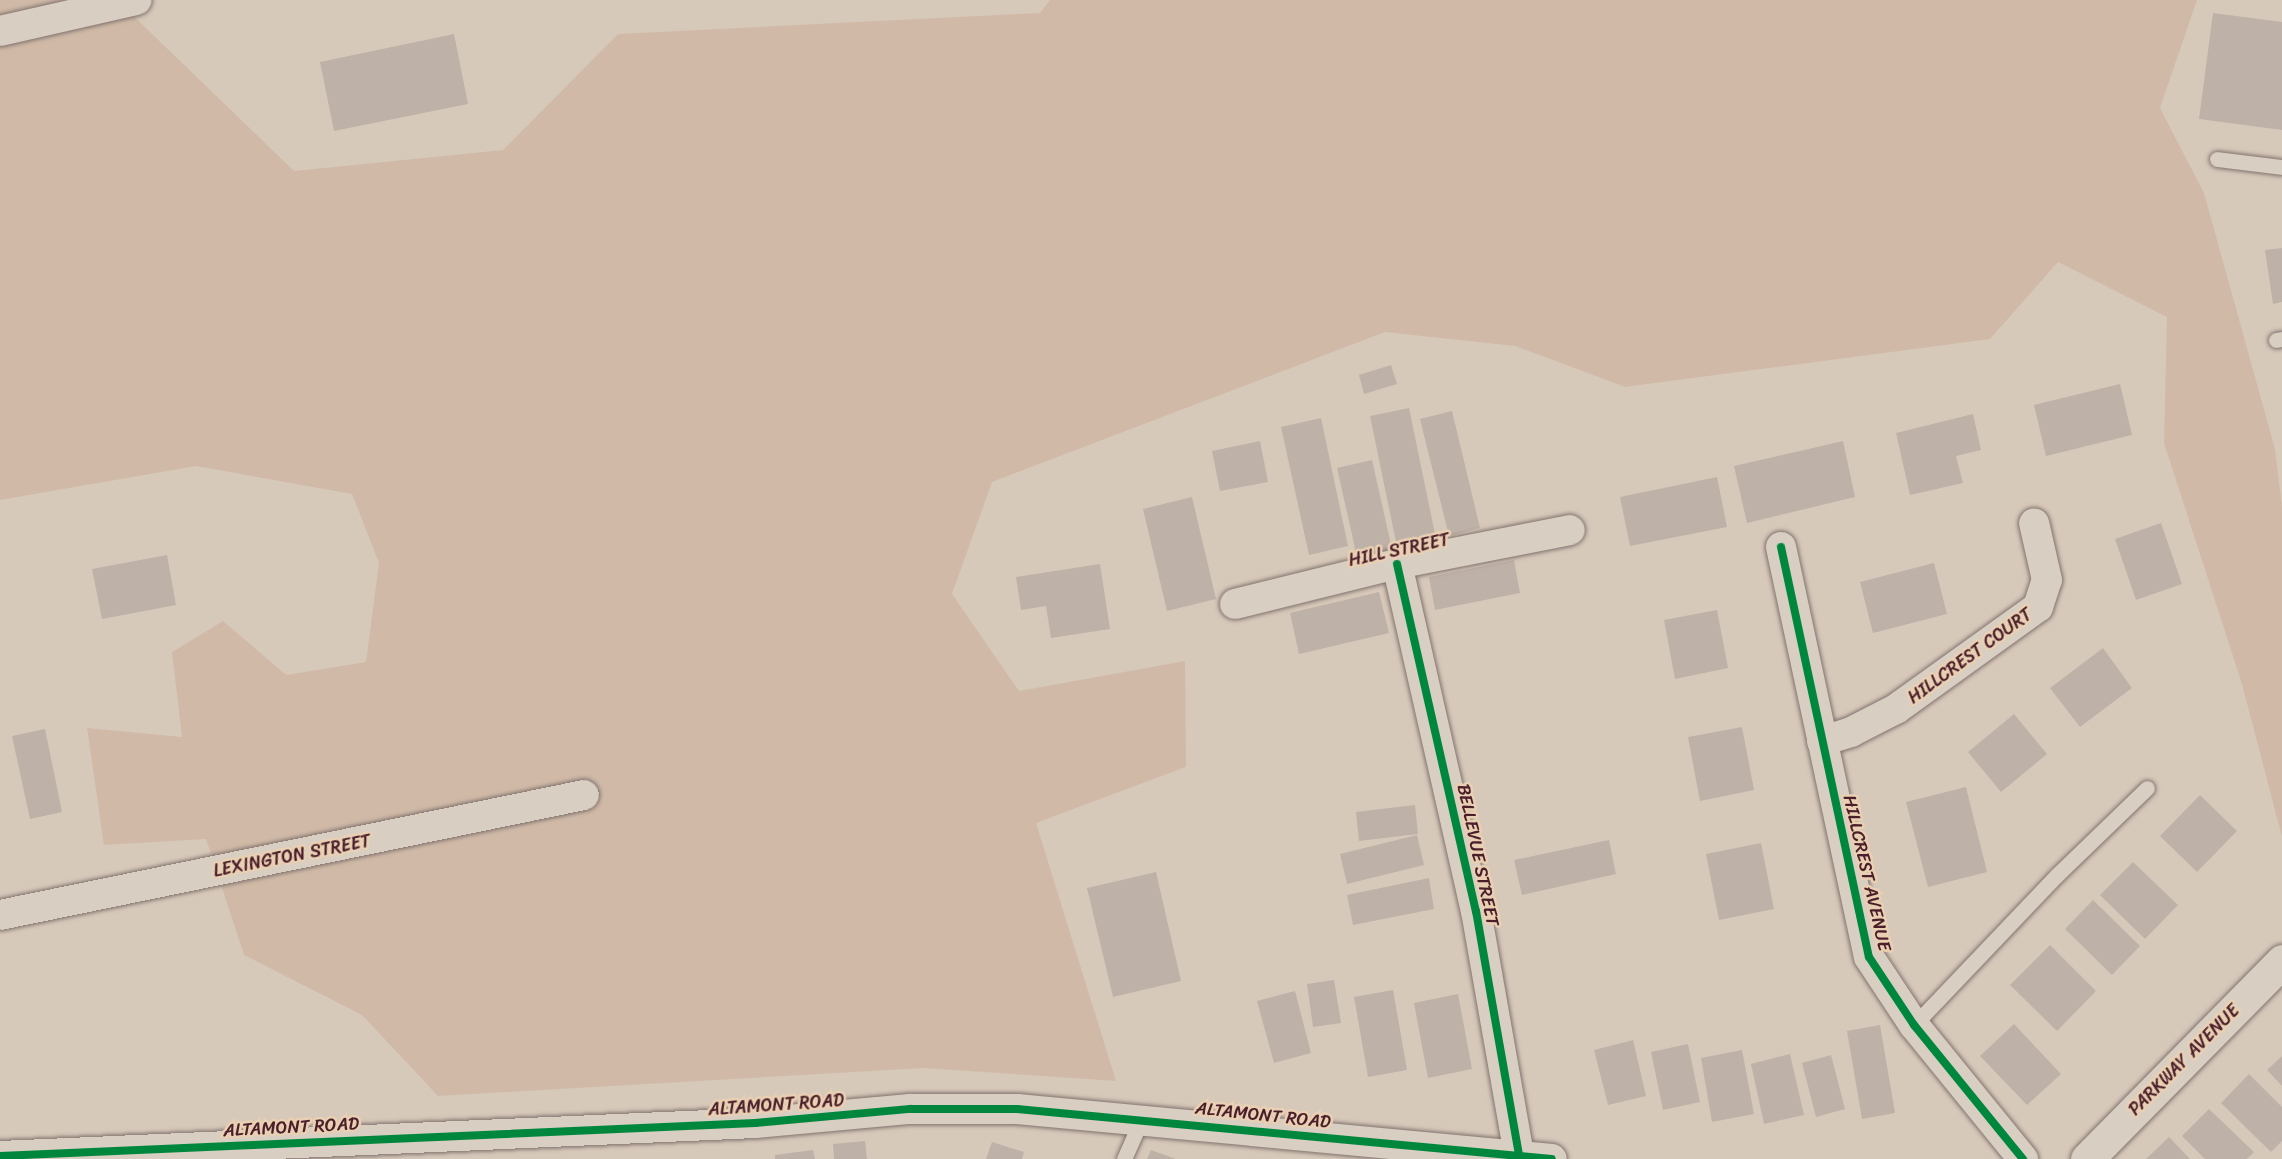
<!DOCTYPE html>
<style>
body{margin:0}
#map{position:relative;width:2282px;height:1159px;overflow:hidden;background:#d7c9ba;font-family:Sriracha,sans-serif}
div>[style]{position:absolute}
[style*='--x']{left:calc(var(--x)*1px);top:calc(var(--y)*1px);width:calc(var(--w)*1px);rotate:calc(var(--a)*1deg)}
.green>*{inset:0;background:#d0baa7}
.building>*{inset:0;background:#beb1a7}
.roads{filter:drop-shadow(0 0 2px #82736f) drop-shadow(0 0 2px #82736f)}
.service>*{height:15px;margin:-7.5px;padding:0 7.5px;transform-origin:7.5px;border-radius:7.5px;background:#d8cec2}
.minor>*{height:30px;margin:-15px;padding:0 15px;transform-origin:15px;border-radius:15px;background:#d8cec2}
.tertiary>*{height:33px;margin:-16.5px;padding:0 16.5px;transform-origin:16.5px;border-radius:16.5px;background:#d8cec2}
.cycleway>*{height:8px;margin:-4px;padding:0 4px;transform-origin:4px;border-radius:4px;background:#00873e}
span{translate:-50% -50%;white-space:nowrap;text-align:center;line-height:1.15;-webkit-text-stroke:5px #ead0b2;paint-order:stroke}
.street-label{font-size:18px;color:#4a1f2b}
</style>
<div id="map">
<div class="green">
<i style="clip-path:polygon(0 0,117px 0,294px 171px,503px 150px,618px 34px,1040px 13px,1050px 0,2197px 0,2160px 108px,2204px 193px,2275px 449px,2282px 507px,2282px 837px,2242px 684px,2164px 443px,2167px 317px,2058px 262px,1990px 339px,1625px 387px,1515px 346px,1385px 332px,992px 482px,952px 594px,1019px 691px,1185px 661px,1186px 767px,1036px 823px,1116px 1081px,924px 1068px,438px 1096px,362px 1015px,244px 955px,206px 839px,104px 845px,87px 728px,182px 737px,172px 652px,223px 621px,286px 675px,366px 662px,379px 563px,352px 494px,196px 466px,0 500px)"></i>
</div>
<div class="building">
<i style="clip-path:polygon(2213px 13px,2282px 22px,2282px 130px,2199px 119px)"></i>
<i style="clip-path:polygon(454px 34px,468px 104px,334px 131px,320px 62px)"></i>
<i style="clip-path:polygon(2282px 248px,2282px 302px,2273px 304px,2265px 250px)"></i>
<i style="clip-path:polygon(1391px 365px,1397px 384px,1364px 394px,1359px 375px)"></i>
<i style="clip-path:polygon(2120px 384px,2132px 435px,2046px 456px,2034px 405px)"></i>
<i style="clip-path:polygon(1409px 408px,1435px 534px,1396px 542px,1370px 416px)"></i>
<i style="clip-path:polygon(1452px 411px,1480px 528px,1449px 536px,1420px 419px)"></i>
<i style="clip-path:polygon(1973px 414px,1981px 450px,1956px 456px,1963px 483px,1910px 495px,1896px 433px)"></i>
<i style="clip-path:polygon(1321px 418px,1348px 546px,1309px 555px,1281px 427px)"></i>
<i style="clip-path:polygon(1260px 441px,1268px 482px,1220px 491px,1212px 451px)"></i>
<i style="clip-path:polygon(1843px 441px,1855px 497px,1747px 523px,1734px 466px)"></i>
<i style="clip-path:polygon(1372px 460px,1392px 549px,1357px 557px,1337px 468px)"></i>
<i style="clip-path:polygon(1717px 477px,1727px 527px,1630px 546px,1620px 497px)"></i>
<i style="clip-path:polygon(1192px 497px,1216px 599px,1167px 611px,1143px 509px)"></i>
<i style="clip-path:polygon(2161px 523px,2182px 584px,2136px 600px,2115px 539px)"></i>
<i style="clip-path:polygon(167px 555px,176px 605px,102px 619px,92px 569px)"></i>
<i style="clip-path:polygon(1514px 560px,1520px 593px,1435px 610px,1429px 577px)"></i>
<i style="clip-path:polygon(1934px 563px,1947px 614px,1873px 633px,1860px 582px)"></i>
<i style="clip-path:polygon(1100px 564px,1110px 629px,1051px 638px,1046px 606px,1021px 610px,1016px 577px)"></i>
<i style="clip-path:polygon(1379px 592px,1389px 633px,1299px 654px,1290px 613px)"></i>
<i style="clip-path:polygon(1717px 610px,1728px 668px,1675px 679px,1664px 620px)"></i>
<i style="clip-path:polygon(2103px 648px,2132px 688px,2080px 727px,2050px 688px)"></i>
<i style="clip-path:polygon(2014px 714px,2047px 754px,2001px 792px,1968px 752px)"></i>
<i style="clip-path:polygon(1742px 727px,1754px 790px,1700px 801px,1688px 737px)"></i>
<i style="clip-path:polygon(45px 729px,62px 812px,30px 819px,12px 736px)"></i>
<i style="clip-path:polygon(1966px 787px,1987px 872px,1928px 887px,1906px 802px)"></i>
<i style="clip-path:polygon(2200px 795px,2237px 831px,2197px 872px,2160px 836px)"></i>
<i style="clip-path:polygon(1415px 805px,1418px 834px,1359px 841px,1356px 812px)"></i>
<i style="clip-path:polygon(1417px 835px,1424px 865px,1347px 884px,1340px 854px)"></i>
<i style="clip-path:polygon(1609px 840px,1616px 874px,1522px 895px,1514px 860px)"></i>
<i style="clip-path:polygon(1761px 843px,1774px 909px,1719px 920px,1706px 854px)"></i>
<i style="clip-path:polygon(2133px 862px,2178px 905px,2145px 939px,2100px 895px)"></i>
<i style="clip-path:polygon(1156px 872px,1181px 981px,1113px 997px,1087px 888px)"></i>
<i style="clip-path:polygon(1429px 878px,1434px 909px,1353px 925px,1347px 895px)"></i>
<i style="clip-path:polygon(2093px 900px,2140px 946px,2112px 975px,2065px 929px)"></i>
<i style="clip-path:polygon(2050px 945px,2096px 991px,2057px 1031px,2010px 985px)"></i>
<i style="clip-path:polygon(1334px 980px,1341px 1023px,1313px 1027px,1307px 984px)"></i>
<i style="clip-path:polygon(1393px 990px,1407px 1070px,1368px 1077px,1354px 997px)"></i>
<i style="clip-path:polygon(1295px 991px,1311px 1053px,1274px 1063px,1257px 1001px)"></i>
<i style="clip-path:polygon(1458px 994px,1472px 1069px,1428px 1078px,1414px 1003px)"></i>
<i style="clip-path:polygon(2014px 1024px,2061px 1074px,2027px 1105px,1980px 1056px)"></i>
<i style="clip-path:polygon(1880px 1025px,1895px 1113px,1862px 1119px,1847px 1031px)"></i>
<i style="clip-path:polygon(1633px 1040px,1646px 1096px,1608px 1105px,1594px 1050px)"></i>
<i style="clip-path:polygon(1688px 1044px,1700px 1102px,1663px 1110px,1651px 1052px)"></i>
<i style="clip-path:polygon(1742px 1050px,1754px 1114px,1712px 1122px,1701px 1058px)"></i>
<i style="clip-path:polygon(1790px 1054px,1804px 1115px,1764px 1124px,1751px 1064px)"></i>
<i style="clip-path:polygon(1831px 1055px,1845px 1109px,1816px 1117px,1802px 1063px)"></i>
<i style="clip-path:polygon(2282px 1056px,2282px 1086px,2267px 1070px)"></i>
<i style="clip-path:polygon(2249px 1074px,2282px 1107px,2282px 1141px,2271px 1152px,2221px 1103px)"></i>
<i style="clip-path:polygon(2209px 1109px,2254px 1152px,2247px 1159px,2205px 1159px,2182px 1136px)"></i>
<i style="clip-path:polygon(2169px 1137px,2190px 1159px,2146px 1159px)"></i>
<i style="clip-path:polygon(865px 1141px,867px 1159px,834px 1159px,833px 1144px)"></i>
<i style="clip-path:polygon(992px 1142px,1024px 1152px,1022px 1159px,986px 1159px)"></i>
<i style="clip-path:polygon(813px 1150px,815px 1159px,775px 1159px,775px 1155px)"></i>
<i style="clip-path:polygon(1151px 1150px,1176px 1159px,1147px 1159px)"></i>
</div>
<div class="roads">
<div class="service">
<i style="--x:2217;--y:159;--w:65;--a:7"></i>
<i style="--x:2276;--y:340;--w:6;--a:-9"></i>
<i style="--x:1914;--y:1025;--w:207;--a:-46.4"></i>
<i style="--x:2057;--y:875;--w:125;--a:-44"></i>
<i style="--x:1124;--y:1159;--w:45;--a:-66.3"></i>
</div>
<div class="minor">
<i style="--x:0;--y:31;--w:140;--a:-12.8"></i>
<i style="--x:1781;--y:547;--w:419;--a:77.9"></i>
<i style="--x:1869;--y:957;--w:82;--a:56.5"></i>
<i style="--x:1914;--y:1025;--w:173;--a:50.9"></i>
<i style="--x:1397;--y:564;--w:356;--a:77.2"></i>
<i style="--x:1476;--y:911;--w:248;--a:80"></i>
<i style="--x:1235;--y:604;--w:167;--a:-13.9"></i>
<i style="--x:1397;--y:564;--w:176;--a:-11.1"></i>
<i style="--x:1822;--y:741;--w:30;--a:-17"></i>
<i style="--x:1851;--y:732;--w:51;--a:-27.1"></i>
<i style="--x:1896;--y:709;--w:175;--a:-35.7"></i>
<i style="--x:2038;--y:607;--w:28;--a:-72"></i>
<i style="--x:2047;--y:580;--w:58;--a:-102.8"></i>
<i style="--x:0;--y:915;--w:596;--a:-11.61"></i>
<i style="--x:0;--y:1156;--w:756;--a:-2.5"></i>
<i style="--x:755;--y:1123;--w:156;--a:-5.2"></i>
<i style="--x:910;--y:1109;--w:107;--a:0"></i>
<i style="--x:1017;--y:1109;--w:537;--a:5.34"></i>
</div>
<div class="tertiary">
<i style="--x:2087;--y:1159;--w:278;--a:-45.4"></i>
</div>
</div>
<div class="cycleway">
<i style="--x:1781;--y:547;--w:419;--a:77.9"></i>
<i style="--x:1869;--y:957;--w:82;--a:56.5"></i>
<i style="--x:1914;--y:1025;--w:173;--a:50.9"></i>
<i style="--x:1397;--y:564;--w:356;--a:77.2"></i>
<i style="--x:1476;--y:911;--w:248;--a:80"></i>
<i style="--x:0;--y:1156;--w:756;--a:-2.5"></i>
<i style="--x:755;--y:1123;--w:156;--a:-5.2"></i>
<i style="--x:910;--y:1109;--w:107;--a:0"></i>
<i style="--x:1017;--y:1109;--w:537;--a:5.34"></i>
</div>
<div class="street-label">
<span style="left:1399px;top:550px;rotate:-12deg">HILL STREET</span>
<span style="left:1970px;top:656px;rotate:-36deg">HILLCREST COURT</span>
<span style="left:1478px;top:855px;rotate:78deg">BELLEVUE STREET</span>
<span style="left:292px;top:856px;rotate:-11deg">LEXINGTON STREET</span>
<span style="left:1867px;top:873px;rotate:77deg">HILLCREST AVENUE</span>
<span style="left:2184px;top:1060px;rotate:-45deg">PARKWAY AVENUE</span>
<span style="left:776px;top:1105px;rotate:-4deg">ALTAMONT ROAD</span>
<span style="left:1263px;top:1115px;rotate:6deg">ALTAMONT ROAD</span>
<span style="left:291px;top:1127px;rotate:-3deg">ALTAMONT ROAD</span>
</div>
</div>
